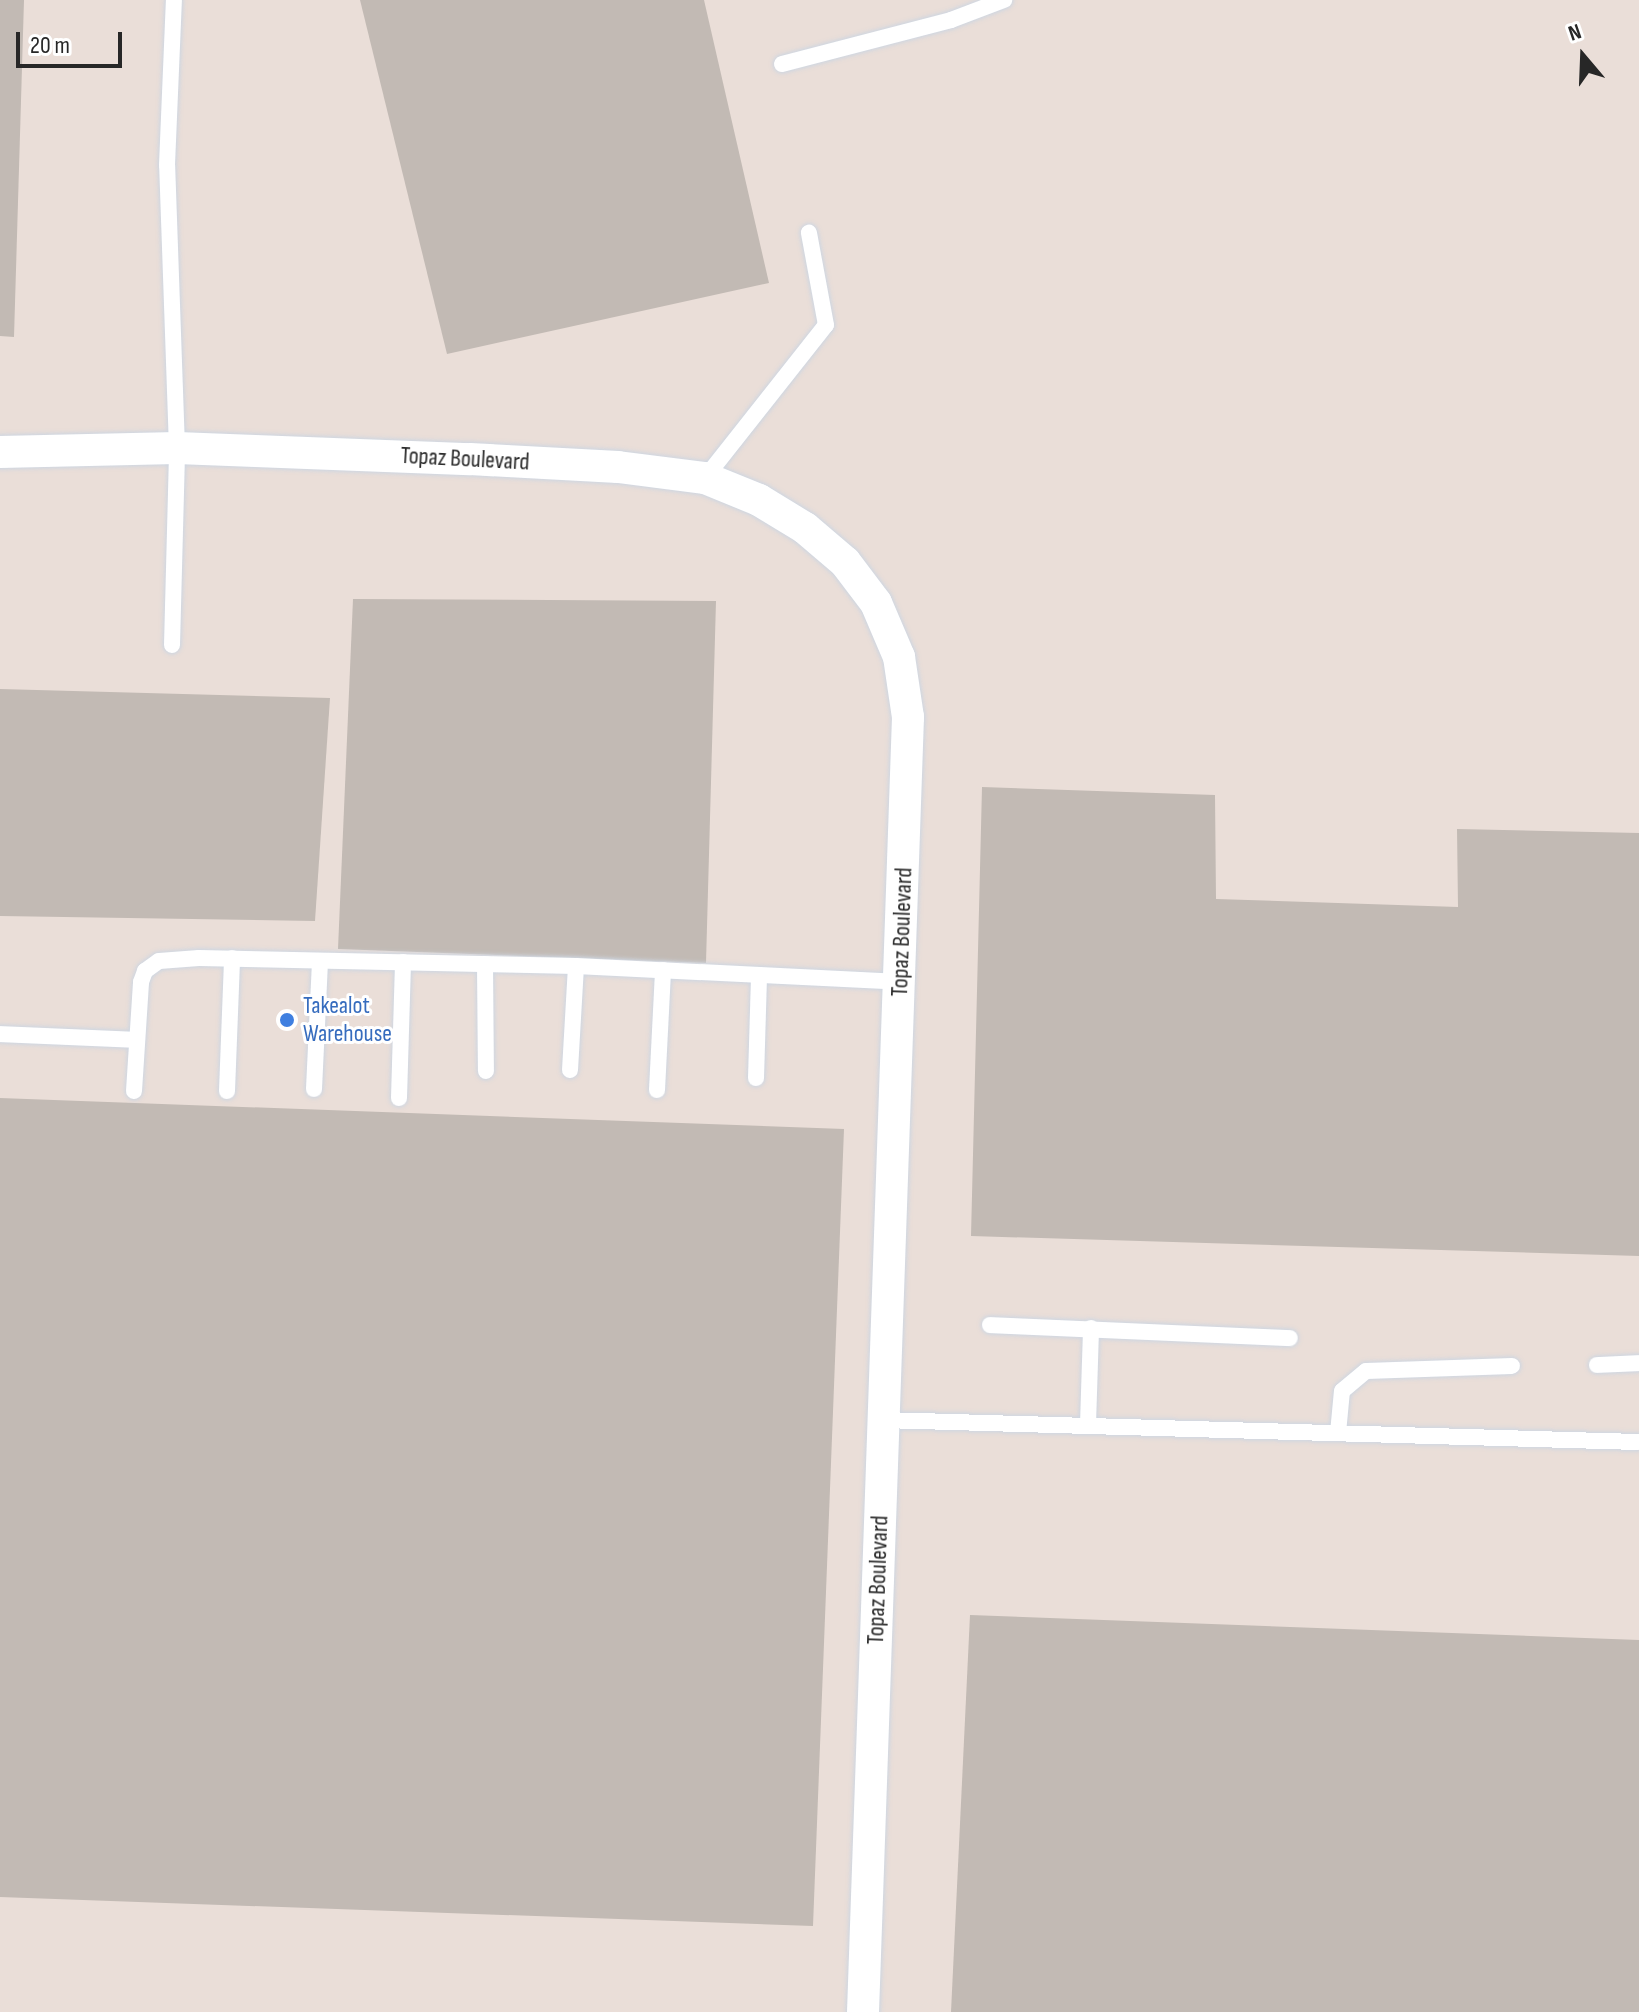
<!DOCTYPE html>
<style>
body{margin:0}
#map{position:relative;width:1639px;height:2012px;overflow:hidden;background:#eaded8;font-family:"Sofia Sans Condensed",sans-serif}
div>[style]{position:absolute}
[style*='--x']{left:calc(var(--x)*1px);top:calc(var(--y)*1px);width:calc(var(--w)*1px);rotate:calc(var(--a)*1deg)}
.building>*{inset:0;background:#c2bab4}
.roads{filter:drop-shadow(0 0 2px #ced6e1) drop-shadow(0 0 2px #ced6e1)}
.lane>*{height:16px;margin:-8px;padding:0 8px;transform-origin:8px;border-radius:8px;background:#fff}
.street>*{height:32px;margin:-16px;padding:0 16px;transform-origin:16px;border-radius:16px;background:#fff}
.dots>*{width:22px;height:22px;translate:-50% -50%;box-sizing:border-box;border:4px solid #fff;border-radius:50%}
span{translate:-50% -50%;white-space:nowrap;text-align:center;line-height:1.15;-webkit-text-stroke:6px #fff;paint-order:stroke}
.street-label{font-size:24px;color:#272727}
.shop-label{font-size:24px;color:#366cbe}
.left{translate:0 -50%;text-align:left}
.north{position:absolute;left:1543px;top:16px;width:80px;height:80px;-webkit-text-stroke:6px #fff;paint-order:stroke;rotate:341deg;font-size:22px;font-weight:700;line-height:32px;text-align:center;color:#272727}
.north::after{content:'';display:block;margin:auto;width:28px;height:36px;background:#272727;clip-path:polygon(50% 0,100% 100%,50% 72%,0 100%)}
.scale{position:absolute;left:16px;top:32px;width:106px;height:36px;box-sizing:border-box;border:4px solid #272727;border-top:0;padding-left:10px;font-size:24px;line-height:28px;white-space:nowrap;color:#272727;-webkit-text-stroke:6px #fff;paint-order:stroke}
</style>
<div id="map">
<div class="building">
<i style="clip-path:polygon(0 0,24px 0,14px 337px,0 336px)"></i>
<i style="clip-path:polygon(360px 0,704px 0,769px 283px,447px 354px)"></i>
<i style="clip-path:polygon(353px 599px,716px 601px,706px 963px,338px 949px)"></i>
<i style="clip-path:polygon(0 689px,330px 698px,315px 921px,0 916px)"></i>
<i style="clip-path:polygon(982px 787px,1215px 795px,1216px 899px,1458px 907px,1457px 829px,1639px 833px,1639px 1256px,971px 1236px)"></i>
<i style="clip-path:polygon(0 1098px,844px 1129px,813px 1926px,0 1897px)"></i>
<i style="clip-path:polygon(970px 1615px,1639px 1640px,1639px 2012px,951px 2012px)"></i>
</div>
<div class="roads">
<div class="lane">
<i style="--x:782;--y:64;--w:175;--a:-14.6"></i>
<i style="--x:951;--y:20;--w:57;--a:-20.7"></i>
<i style="--x:705;--y:478;--w:195;--a:-51.7"></i>
<i style="--x:826;--y:325;--w:94;--a:-100.5"></i>
<i style="--x:172;--y:645;--w:197;--a:-88.5"></i>
<i style="--x:177;--y:448;--w:283;--a:-92"></i>
<i style="--x:167;--y:165;--w:165;--a:-87.6"></i>
<i style="--x:485;--y:964;--w:107;--a:89.5"></i>
<i style="--x:0;--y:1034;--w:137;--a:2.5"></i>
<i style="--x:570;--y:1070;--w:104;--a:-86.7"></i>
<i style="--x:756;--y:1078;--w:103;--a:-88.3"></i>
<i style="--x:314;--y:1089;--w:128;--a:-87.3"></i>
<i style="--x:657;--y:1090;--w:120;--a:-87.1"></i>
<i style="--x:134;--y:1091;--w:109;--a:-86.3"></i>
<i style="--x:141;--y:982;--w:12;--a:-70"></i>
<i style="--x:145;--y:971;--w:17;--a:-36"></i>
<i style="--x:159;--y:961;--w:40;--a:-4.3"></i>
<i style="--x:199;--y:958;--w:377;--a:1.2"></i>
<i style="--x:576;--y:966;--w:325;--a:2.8"></i>
<i style="--x:227;--y:1091;--w:133;--a:-87.8"></i>
<i style="--x:399;--y:1098;--w:136;--a:-88.3"></i>
<i style="--x:990;--y:1325;--w:300;--a:2.5"></i>
<i style="--x:1597;--y:1365;--w:42;--a:-2.7"></i>
<i style="--x:883;--y:1420;--w:756;--a:1.67"></i>
<i style="--x:1088;--y:1425;--w:97;--a:-88.2"></i>
<i style="--x:1338;--y:1433;--w:42;--a:-84.6"></i>
<i style="--x:1342;--y:1391;--w:31;--a:-40"></i>
<i style="--x:1366;--y:1371;--w:146;--a:-2"></i>
</div>
<div class="street">
<i style="--x:0;--y:452;--w:177;--a:-1.3"></i>
<i style="--x:177;--y:448;--w:293;--a:2.2"></i>
<i style="--x:470;--y:459;--w:148;--a:3.1"></i>
<i style="--x:618;--y:467;--w:88;--a:7.2"></i>
<i style="--x:705;--y:478;--w:58;--a:22.2"></i>
<i style="--x:759;--y:500;--w:54;--a:31.3"></i>
<i style="--x:805;--y:528;--w:52;--a:40.4"></i>
<i style="--x:845;--y:562;--w:51;--a:52.9"></i>
<i style="--x:876;--y:603;--w:59;--a:66.9"></i>
<i style="--x:899;--y:657;--w:61;--a:81.5"></i>
<i style="--x:908;--y:717;--w:1296;--a:91.99"></i>
</div>
</div>
<div class="dots">
<i style="left:287px;top:1020px;background:#3f7fe0"></i>
</div>
<div class="street-label">
<span style="left:465px;top:459px;rotate:3deg">Topaz Boulevard</span>
<span style="left:902px;top:932px;rotate:-88deg">Topaz Boulevard</span>
<span style="left:878px;top:1580px;rotate:-88deg">Topaz Boulevard</span>
</div>
<div class="shop-label">
<span class="left" style="left:303px;top:1020px">Takealot<br>Warehouse</span>
</div>
<div class="north">N</div>
<div class="scale">20 m</div>
</div>
